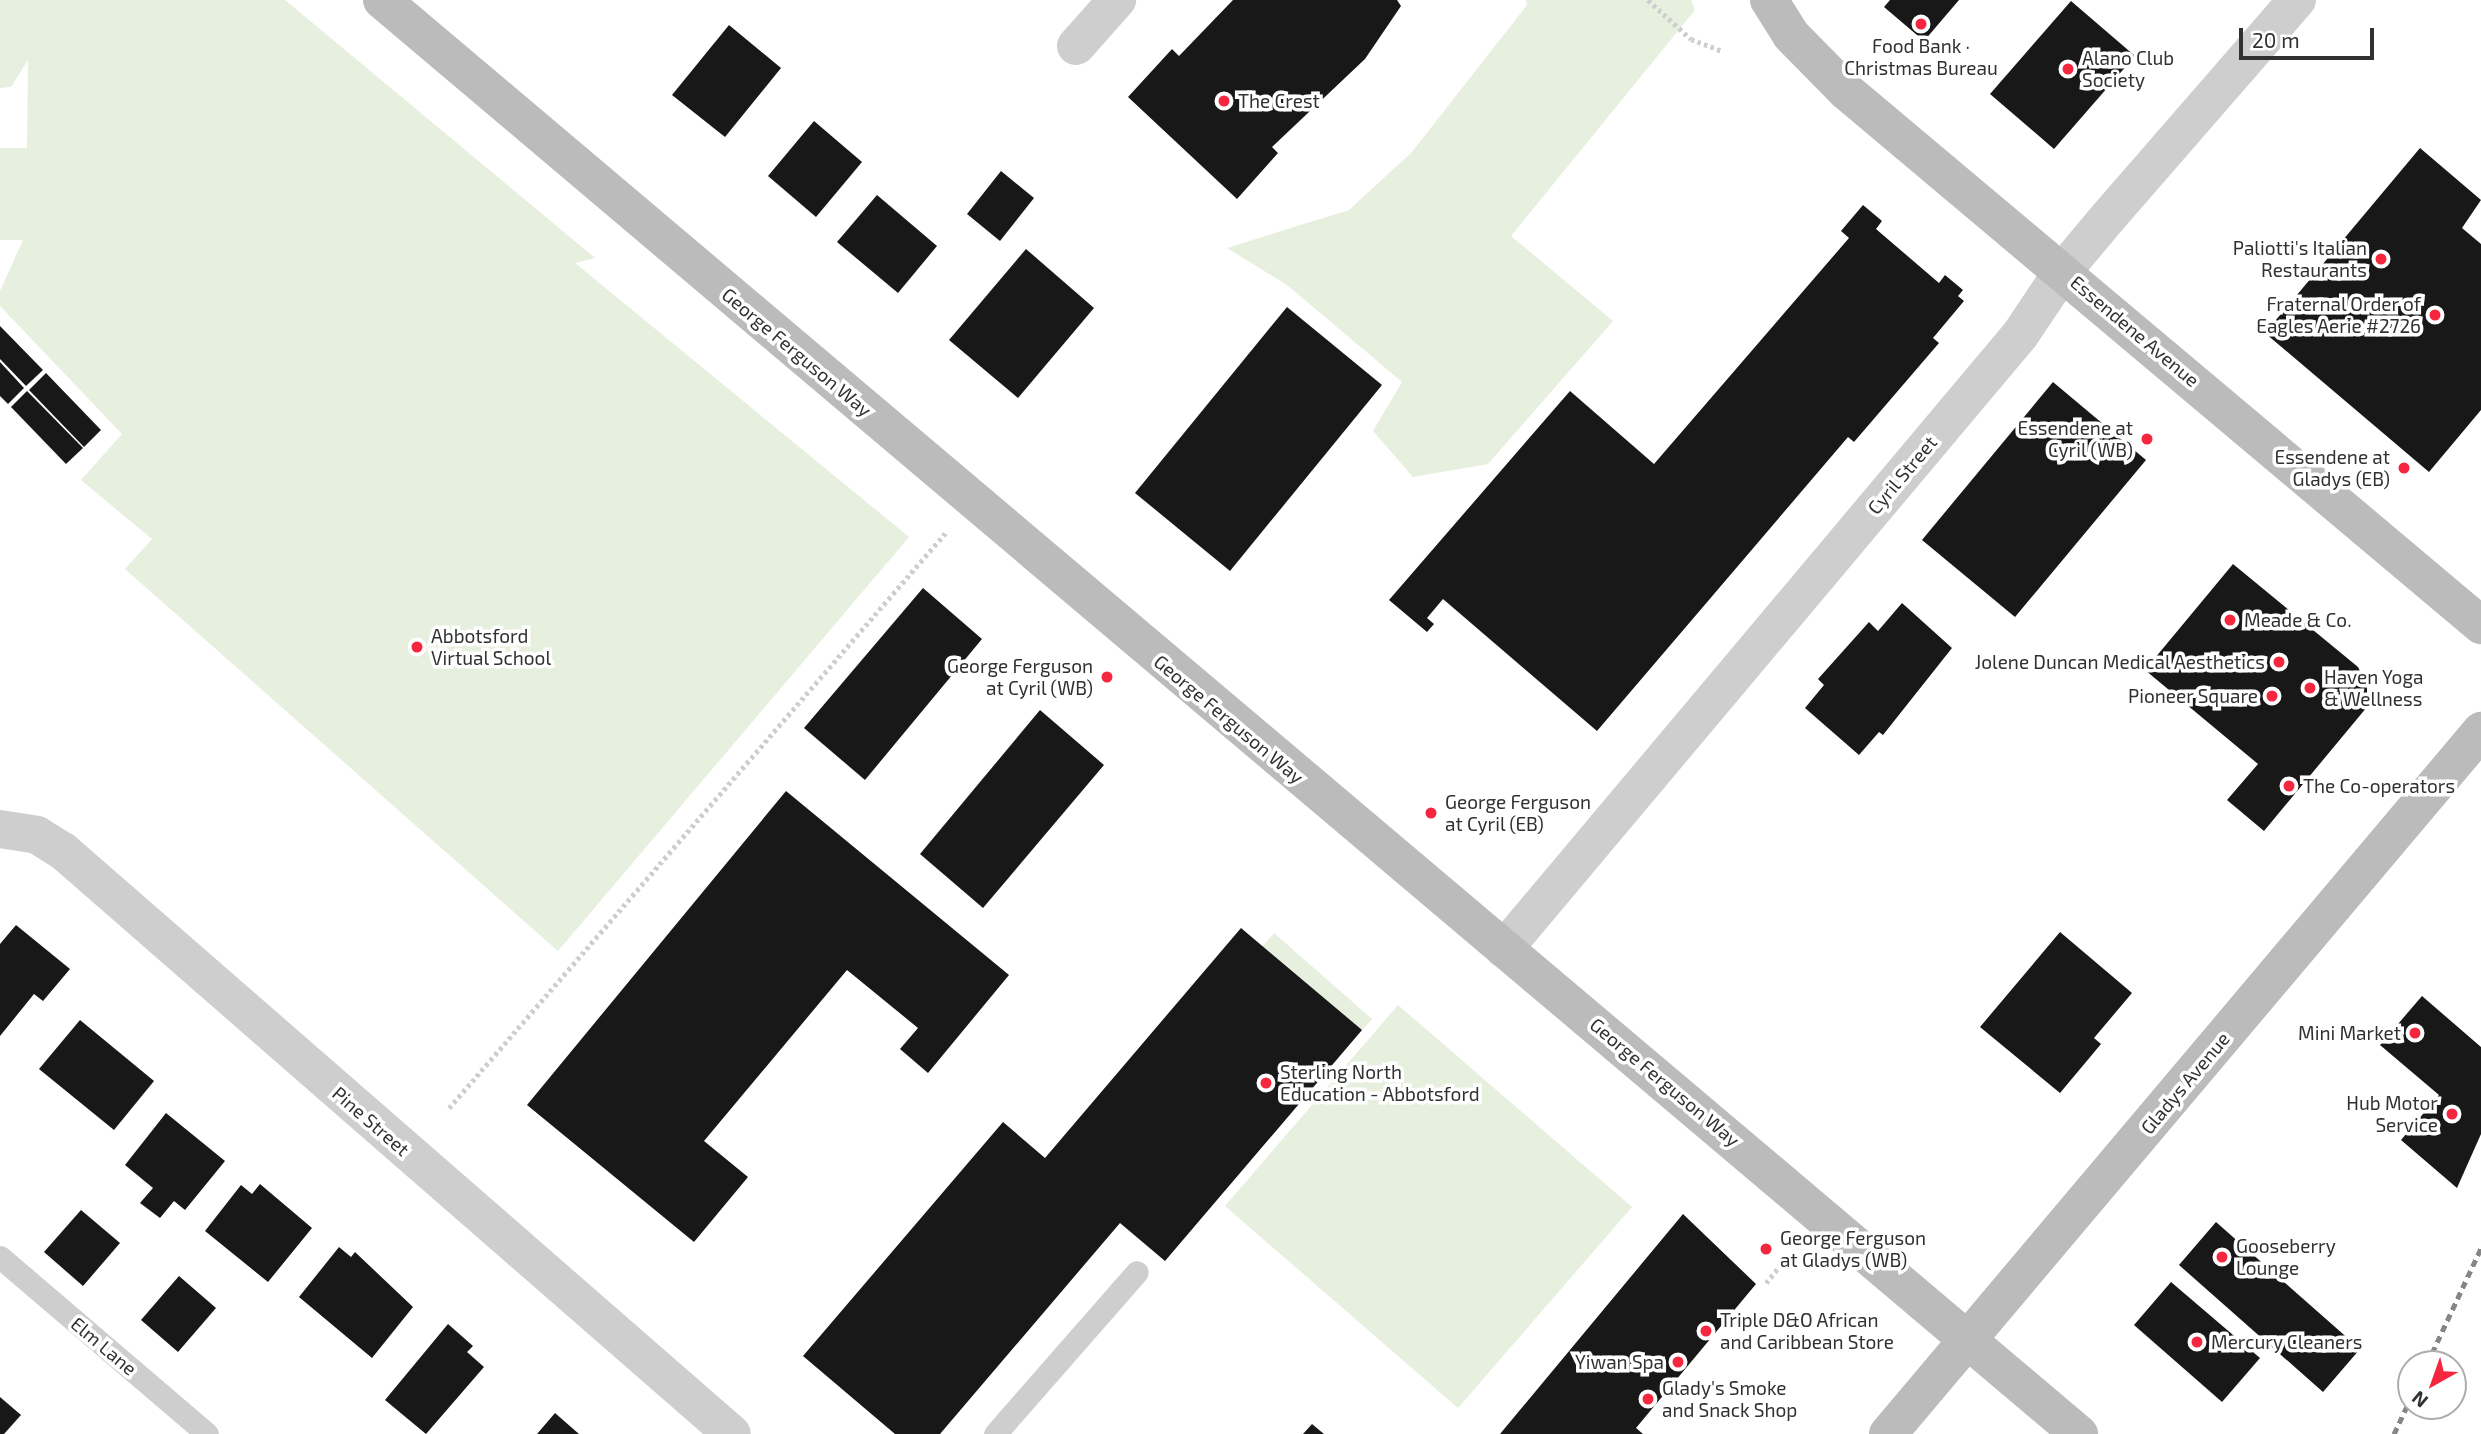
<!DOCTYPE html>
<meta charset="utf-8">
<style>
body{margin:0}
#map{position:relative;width:2481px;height:1434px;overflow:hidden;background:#fff;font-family:"Exo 2",sans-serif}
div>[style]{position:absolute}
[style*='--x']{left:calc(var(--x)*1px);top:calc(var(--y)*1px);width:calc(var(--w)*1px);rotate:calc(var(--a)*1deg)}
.green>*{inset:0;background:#e7efde}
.building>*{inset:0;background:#181818}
.path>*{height:4.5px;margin-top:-2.25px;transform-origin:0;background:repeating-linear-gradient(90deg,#cecece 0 3.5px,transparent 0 7px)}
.service>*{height:23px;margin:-11.5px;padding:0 11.5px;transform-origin:11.5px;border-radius:11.5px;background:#cecece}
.minor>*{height:38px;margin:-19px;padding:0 19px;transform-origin:19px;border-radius:19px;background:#cecece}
.tertiary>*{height:38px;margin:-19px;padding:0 19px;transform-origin:19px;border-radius:19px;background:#cecece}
.secondary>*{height:38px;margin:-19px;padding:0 19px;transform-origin:19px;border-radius:19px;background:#bbb}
.rail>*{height:5px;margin-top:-2.5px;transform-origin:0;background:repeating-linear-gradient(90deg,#868686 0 7px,transparent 0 12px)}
.dots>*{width:19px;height:19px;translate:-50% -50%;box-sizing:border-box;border:4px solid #fff;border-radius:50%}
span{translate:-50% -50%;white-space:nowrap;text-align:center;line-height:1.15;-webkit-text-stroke:7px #fff;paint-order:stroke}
.poi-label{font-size:19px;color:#313131}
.left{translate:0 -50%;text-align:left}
.right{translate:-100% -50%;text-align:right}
.street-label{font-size:19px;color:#313131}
.north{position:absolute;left:2397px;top:1350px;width:70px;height:70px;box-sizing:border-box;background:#fff;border:2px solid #adadad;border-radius:50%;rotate:220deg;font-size:19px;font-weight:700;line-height:28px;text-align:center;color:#313131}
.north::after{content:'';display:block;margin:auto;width:24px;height:32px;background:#f4273e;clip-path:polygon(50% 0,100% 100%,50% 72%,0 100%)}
.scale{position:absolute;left:2239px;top:28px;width:135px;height:32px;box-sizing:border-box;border:4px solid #313131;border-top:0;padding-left:9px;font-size:21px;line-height:24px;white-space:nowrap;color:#313131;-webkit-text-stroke:5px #fff;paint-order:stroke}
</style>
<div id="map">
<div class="green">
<i style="clip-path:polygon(0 0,285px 0,595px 258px,575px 263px,909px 537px,558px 951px,125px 569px,152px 539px,81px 480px,122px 434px,0 306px,0 291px,23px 240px,0 240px,0 148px,27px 148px,28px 60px,11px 87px,0 88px)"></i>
<i style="clip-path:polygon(1526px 0,1691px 0,1695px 10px,1511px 236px,1613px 321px,1488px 464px,1413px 477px,1373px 431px,1402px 382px,1287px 285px,1227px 248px,1349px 210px,1412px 152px,1527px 5px)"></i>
<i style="clip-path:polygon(1274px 933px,1372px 1019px,1327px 1070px,1229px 984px)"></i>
<i style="clip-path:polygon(1398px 1005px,1632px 1207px,1458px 1408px,1225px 1206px)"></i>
</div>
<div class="building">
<i style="clip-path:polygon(1233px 0,1397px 0,1401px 6px,1365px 59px,1272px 147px,1278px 153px,1237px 199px,1128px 97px,1172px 49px,1179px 56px)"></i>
<i style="clip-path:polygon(1890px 0,1959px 0,1924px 41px,1884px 7px)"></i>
<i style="clip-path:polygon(2071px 1px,2135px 56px,2054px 149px,1990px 94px)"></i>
<i style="clip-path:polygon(729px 25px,781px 68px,725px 137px,672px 95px)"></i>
<i style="clip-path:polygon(814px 121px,862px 162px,816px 217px,768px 176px)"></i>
<i style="clip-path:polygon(2420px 148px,2481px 200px,2462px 228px,2481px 244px,2481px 410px,2429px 472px,2265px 333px)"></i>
<i style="clip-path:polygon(1001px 171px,1034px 198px,1000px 241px,967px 214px)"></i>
<i style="clip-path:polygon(877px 195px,937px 246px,898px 293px,837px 242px)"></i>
<i style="clip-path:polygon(1863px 205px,1882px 221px,1876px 229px,1939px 283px,1945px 275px,1963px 290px,1958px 296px,1964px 301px,1933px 338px,1939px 343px,1854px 442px,1848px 437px,1597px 731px,1443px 599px,1427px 618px,1434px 624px,1427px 632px,1389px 600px,1570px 391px,1654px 464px,1849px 238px,1841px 231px)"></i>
<i style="clip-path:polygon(1026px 249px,1094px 308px,1018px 398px,949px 340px)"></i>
<i style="clip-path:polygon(1287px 307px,1382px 385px,1230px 571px,1135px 493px)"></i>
<i style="clip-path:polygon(0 326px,43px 370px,26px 386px,0 359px)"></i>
<i style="clip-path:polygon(0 362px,24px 388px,8px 404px,0 396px)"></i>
<i style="clip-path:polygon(46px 373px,101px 430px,84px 447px,29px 390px)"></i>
<i style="clip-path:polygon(2053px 382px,2146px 460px,2015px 617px,1922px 540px)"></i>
<i style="clip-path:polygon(27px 391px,83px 448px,66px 464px,11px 407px)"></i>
<i style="clip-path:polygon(2233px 564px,2358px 667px,2367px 686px,2367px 707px,2264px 831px,2227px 800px,2258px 764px,2145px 670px)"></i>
<i style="clip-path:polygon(923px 588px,982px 639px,865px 780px,804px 728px)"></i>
<i style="clip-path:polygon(1902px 603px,1952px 648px,1883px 735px,1879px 732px,1859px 755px,1805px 708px,1824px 685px,1818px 679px,1869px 622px,1878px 631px)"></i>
<i style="clip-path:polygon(1040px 710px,1104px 765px,983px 908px,920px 854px)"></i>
<i style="clip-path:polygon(786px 791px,1009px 975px,928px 1073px,900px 1049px,918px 1028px,847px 970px,704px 1141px,748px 1177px,694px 1242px,527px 1105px)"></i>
<i style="clip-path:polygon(16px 925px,70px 969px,43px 1001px,34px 994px,0 1036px,0 944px)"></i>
<i style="clip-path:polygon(1241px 928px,1362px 1030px,1165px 1261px,1120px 1223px,940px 1434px,895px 1434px,803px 1356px,1003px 1122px,1045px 1158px)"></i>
<i style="clip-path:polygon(2060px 932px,2132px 993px,2094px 1038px,2101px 1044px,2060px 1093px,1980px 1027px)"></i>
<i style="clip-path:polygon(2422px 996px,2481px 1047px,2481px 1134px,2457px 1188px,2401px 1140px,2439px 1095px,2380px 1045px)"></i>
<i style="clip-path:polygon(80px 1020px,154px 1081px,114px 1130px,39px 1069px)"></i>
<i style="clip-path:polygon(166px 1113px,225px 1161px,185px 1210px,174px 1201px,160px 1218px,140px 1203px,153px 1188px,125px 1165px)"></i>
<i style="clip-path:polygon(260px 1184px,312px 1228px,268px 1282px,205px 1231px,241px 1185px,252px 1194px)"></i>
<i style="clip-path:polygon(81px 1210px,120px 1243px,83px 1286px,44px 1252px)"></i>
<i style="clip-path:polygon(1683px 1214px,1756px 1284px,1636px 1428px,1643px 1434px,1500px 1434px)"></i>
<i style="clip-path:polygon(2216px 1222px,2360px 1349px,2323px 1392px,2179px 1265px)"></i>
<i style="clip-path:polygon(339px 1247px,351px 1257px,355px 1252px,413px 1307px,372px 1358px,299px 1297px)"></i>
<i style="clip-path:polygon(179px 1276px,216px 1308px,178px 1352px,141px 1320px)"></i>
<i style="clip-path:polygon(2171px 1282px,2260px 1358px,2222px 1402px,2134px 1325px)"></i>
<i style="clip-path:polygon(448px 1324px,473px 1346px,467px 1352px,484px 1367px,426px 1434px,385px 1400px)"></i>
<i style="clip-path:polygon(0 1397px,21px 1415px,4px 1434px,0 1434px)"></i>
<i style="clip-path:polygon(555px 1413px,579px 1434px,537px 1434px)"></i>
<i style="clip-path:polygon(1312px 1424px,1324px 1434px,1303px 1434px)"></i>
</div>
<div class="path">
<i style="--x:1648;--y:0;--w:58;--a:42.2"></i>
<i style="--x:1691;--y:39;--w:34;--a:21"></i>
<i style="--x:449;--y:1108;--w:762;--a:-49.2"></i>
<i style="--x:1766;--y:1283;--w:21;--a:-51"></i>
</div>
<div class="service">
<i style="--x:0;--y:1257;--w:272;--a:40.5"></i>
<i style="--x:995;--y:1434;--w:215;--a:-48.8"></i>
</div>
<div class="minor">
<i style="--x:1076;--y:46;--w:62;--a:-48.3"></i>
<i style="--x:1504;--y:949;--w:802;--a:-49.96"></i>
<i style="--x:2020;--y:335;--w:77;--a:-56.1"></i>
<i style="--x:2063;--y:271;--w:73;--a:-50"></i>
<i style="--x:2110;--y:215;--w:285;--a:-49"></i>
</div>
<div class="tertiary">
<i style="--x:0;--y:829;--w:37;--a:9"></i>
<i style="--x:37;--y:835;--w:31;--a:32"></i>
<i style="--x:63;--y:851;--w:887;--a:41.07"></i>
</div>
<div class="secondary">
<i style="--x:382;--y:0;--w:2222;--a:40.2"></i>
<i style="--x:1769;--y:0;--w:41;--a:57.8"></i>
<i style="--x:1791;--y:35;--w:78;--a:45.5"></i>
<i style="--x:1846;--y:91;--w:830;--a:40.06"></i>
<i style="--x:1888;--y:1434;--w:920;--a:-49.85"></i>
</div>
<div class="rail">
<i style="--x:2427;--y:1364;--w:128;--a:-65"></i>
<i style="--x:2394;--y:1434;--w:40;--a:-65"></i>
</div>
<div class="dots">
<i style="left:1921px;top:24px;background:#f4273e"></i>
<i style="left:2068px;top:69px;background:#f4273e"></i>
<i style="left:1224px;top:101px;background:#f4273e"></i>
<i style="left:2381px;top:259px;background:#f4273e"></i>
<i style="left:2435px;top:315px;background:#f4273e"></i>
<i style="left:2147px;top:439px;background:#f4273e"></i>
<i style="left:2404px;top:468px;background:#f4273e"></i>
<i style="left:2230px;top:620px;background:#f4273e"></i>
<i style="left:417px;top:647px;background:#f4273e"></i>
<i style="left:2279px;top:662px;background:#f4273e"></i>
<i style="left:1107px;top:677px;background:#f4273e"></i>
<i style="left:2310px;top:688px;background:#f4273e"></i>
<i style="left:2272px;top:696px;background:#f4273e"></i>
<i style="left:2289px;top:786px;background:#f4273e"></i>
<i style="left:1431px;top:813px;background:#f4273e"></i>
<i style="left:2415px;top:1033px;background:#f4273e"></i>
<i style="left:1266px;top:1083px;background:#f4273e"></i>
<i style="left:2452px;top:1114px;background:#f4273e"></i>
<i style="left:1766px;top:1249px;background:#f4273e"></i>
<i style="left:2222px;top:1257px;background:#f4273e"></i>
<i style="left:1706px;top:1331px;background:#f4273e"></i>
<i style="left:2197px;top:1342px;background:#f4273e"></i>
<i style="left:1678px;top:1362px;background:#f4273e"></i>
<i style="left:1648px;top:1399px;background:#f4273e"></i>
</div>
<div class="poi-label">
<span style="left:1921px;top:57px">Food Bank ·<br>Christmas Bureau</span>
<span class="left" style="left:2082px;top:69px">Alano Club<br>Society</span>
<span class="left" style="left:1238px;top:101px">The Crest</span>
<span class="right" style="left:2367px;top:259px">Paliotti's Italian<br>Restaurants</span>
<span class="right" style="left:2421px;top:315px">Fraternal Order of<br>Eagles Aerie #2726</span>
<span class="right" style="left:2133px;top:439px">Essendene at<br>Cyril (WB)</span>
<span class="right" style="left:2390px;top:468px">Essendene at<br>Gladys (EB)</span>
<span class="left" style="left:2244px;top:620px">Meade &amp; Co.</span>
<span class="left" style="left:431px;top:647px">Abbotsford<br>Virtual School</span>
<span class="right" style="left:2265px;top:662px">Jolene Duncan Medical Aesthetics</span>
<span class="right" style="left:1093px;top:677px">George Ferguson<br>at Cyril (WB)</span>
<span class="left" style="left:2324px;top:688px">Haven Yoga<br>&amp; Wellness</span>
<span class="right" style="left:2258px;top:696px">Pioneer Square</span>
<span class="left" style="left:2303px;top:786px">The Co-operators</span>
<span class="left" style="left:1445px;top:813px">George Ferguson<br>at Cyril (EB)</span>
<span class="right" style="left:2401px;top:1033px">Mini Market</span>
<span class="left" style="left:1280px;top:1083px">Sterling North<br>Education - Abbotsford</span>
<span class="right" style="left:2438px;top:1114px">Hub Motor<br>Service</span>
<span class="left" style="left:1780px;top:1249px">George Ferguson<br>at Gladys (WB)</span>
<span class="left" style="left:2236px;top:1257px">Gooseberry<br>Lounge</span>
<span class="left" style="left:1720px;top:1331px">Triple D&amp;O African<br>and Caribbean Store</span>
<span class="left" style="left:2211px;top:1342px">Mercury Cleaners</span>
<span class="right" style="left:1664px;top:1362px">Yiwan Spa</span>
<span class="left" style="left:1662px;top:1399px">Glady's Smoke<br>and Snack Shop</span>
</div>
<div class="street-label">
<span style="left:2135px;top:331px;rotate:40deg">Essendene Avenue</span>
<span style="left:797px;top:352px;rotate:40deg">George Ferguson Way</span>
<span style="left:1902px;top:475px;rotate:-50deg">Cyril Street</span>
<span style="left:1229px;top:719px;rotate:40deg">George Ferguson Way</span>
<span style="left:1665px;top:1082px;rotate:40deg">George Ferguson Way</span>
<span style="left:2185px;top:1083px;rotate:-50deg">Gladys Avenue</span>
<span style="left:371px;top:1121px;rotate:41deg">Pine Street</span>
<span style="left:104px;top:1346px;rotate:40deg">Elm Lane</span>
</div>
<div class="north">N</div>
<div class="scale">20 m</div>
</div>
